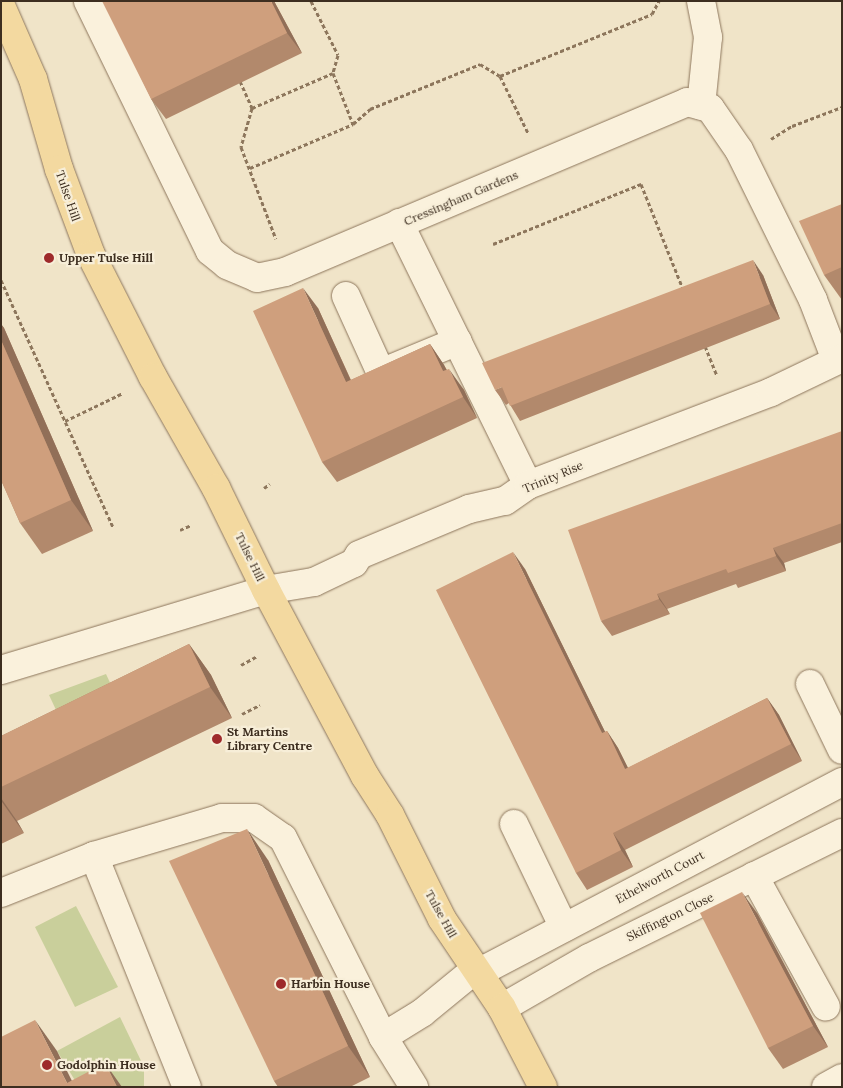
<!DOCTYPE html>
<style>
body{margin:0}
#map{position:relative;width:843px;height:1088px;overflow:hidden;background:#f0e4c8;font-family:Lora,serif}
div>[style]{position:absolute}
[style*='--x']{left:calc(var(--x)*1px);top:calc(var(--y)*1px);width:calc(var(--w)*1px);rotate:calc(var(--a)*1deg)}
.green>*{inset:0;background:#c9cf9b}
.path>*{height:3px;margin-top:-1.5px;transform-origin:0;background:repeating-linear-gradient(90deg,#8d765c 0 4px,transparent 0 6.5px)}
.roads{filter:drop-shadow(0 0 1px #8d765c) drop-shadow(0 0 1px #8d765c)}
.minor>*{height:28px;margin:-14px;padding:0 14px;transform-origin:14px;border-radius:14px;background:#faf1dc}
.major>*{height:28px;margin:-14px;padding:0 14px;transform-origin:14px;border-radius:14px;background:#f3d9a0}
.wall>*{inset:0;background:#b2896c}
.shaded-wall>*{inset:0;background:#916f58}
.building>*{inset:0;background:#cf9f7d}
.dots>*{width:14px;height:14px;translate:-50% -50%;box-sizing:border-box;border:2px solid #f7eed8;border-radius:50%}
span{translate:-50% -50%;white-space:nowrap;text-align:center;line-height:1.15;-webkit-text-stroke:4.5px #f7eed8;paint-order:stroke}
.street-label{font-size:12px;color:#3d2e20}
.poi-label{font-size:12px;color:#3d2e20;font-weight:700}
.left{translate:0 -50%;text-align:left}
.frame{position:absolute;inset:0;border:2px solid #3d2e20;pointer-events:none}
</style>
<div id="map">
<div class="green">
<i style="clip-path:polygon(106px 674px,112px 687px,57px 712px,49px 695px)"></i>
<i style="clip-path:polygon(76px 906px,118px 987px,75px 1007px,35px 927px)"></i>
<i style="clip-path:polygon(120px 1017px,144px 1067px,144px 1087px,79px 1087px,57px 1051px)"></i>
</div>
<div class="path">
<i style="--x:311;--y:1;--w:60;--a:63.4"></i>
<i style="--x:338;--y:55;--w:19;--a:106"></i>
<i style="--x:500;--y:76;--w:164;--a:-22.2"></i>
<i style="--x:652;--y:14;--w:15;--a:-62"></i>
<i style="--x:240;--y:81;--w:30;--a:66"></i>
<i style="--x:252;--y:108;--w:41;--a:105.8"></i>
<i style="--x:241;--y:147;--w:98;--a:69.2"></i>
<i style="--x:252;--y:108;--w:88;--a:-23.4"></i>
<i style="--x:333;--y:73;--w:55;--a:68.6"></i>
<i style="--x:353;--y:124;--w:23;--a:-41"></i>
<i style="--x:370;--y:109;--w:119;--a:-22.2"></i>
<i style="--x:480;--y:64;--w:23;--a:31"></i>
<i style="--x:500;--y:76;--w:64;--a:63.8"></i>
<i style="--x:771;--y:139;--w:25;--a:-32"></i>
<i style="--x:792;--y:126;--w:53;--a:-20.8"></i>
<i style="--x:250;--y:168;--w:112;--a:-23.1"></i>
<i style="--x:493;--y:244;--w:160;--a:-22.1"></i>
<i style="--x:641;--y:184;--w:113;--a:68.2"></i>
<i style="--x:1;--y:280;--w:271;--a:65.6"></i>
<i style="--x:705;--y:346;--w:31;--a:68"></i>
<i style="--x:65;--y:421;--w:64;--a:-25.8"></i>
<i style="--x:264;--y:488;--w:7;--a:-34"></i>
<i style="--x:180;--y:530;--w:12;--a:-24"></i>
<i style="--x:241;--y:665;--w:18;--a:-29"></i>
<i style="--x:242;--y:714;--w:20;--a:-27"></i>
</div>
<div class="roads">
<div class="minor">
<i style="--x:88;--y:1;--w:278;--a:64"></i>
<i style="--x:210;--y:251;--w:22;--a:39"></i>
<i style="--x:227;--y:265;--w:33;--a:23"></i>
<i style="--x:257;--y:278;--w:29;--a:-12"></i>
<i style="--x:285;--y:272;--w:436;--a:-22.9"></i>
<i style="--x:687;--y:102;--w:24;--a:15"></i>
<i style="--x:710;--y:108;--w:51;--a:55.4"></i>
<i style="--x:739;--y:150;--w:167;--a:63.7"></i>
<i style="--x:813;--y:300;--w:64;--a:69"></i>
<i style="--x:701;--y:1;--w:37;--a:79"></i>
<i style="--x:708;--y:37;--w:69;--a:95.8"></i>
<i style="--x:399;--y:223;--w:292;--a:63.8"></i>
<i style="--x:346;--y:296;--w:85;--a:65.6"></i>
<i style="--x:381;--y:373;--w:83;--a:-22.6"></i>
<i style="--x:1;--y:670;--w:277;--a:-16.8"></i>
<i style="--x:266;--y:590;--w:49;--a:-9.5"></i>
<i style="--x:314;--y:582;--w:44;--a:-25.4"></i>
<i style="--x:354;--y:563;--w:9;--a:-58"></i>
<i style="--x:359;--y:555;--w:119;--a:-22.7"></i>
<i style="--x:469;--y:509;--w:37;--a:-13"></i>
<i style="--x:505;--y:501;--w:28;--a:-35"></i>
<i style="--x:528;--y:485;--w:260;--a:-20.9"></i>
<i style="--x:771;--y:392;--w:79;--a:-25.6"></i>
<i style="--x:810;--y:684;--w:73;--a:64.1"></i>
<i style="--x:514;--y:824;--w:115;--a:64.3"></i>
<i style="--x:94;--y:856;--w:249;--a:68.1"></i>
<i style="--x:754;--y:876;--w:149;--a:61.2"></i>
<i style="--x:1;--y:893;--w:100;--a:-21.7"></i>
<i style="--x:94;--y:856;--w:134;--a:-16.5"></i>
<i style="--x:222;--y:818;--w:32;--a:0"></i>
<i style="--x:254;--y:818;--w:35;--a:35"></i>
<i style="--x:283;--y:838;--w:223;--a:63.3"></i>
<i style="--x:383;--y:1037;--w:59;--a:58.2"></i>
<i style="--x:480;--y:972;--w:409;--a:-27.7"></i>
<i style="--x:502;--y:1008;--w:100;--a:-29.9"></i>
<i style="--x:589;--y:958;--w:282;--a:-26.3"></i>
<i style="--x:383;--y:1037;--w:46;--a:-31.6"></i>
<i style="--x:422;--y:1013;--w:71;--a:-39.3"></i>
<i style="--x:826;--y:1087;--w:18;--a:-29"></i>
</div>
<div class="major">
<i style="--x:1;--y:6;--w:80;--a:66.3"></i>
<i style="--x:33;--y:79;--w:94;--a:73.9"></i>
<i style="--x:59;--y:169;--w:92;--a:69.6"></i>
<i style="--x:91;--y:255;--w:137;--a:63.1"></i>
<i style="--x:153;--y:377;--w:128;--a:60.4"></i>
<i style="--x:216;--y:488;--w:114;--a:63.9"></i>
<i style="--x:266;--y:590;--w:211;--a:62"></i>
<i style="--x:365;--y:776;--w:46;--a:57.3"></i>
<i style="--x:390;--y:815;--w:116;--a:63.4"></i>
<i style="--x:442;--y:919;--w:107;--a:56"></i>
<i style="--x:502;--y:1008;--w:89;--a:62.6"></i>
</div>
</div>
<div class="wall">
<i style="clip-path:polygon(274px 1px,302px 53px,166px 119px,151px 99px)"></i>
<i style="clip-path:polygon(842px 204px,842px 300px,824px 275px)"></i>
<i style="clip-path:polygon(763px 275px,780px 319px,520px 421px,509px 403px,506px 405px,495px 390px)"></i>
<i style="clip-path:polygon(318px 308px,351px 380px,430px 344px,444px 365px,447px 370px,464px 390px,477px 418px,337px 482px,322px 462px)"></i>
<i style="clip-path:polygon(1px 324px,4px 328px,93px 531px,42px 554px,20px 523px,1px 480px)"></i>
<i style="clip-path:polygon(842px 431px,842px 542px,784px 563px,786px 571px,738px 588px,736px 584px,667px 609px,670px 614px,612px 636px,601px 621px)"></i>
<i style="clip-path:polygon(525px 569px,605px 732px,607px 731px,618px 748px,628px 768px,767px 698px,779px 715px,802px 761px,625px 850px,633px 867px,587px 890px,576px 873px)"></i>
<i style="clip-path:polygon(189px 644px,211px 675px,232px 718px,17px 821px,24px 833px,1px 844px,1px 736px)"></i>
<i style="clip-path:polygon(268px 860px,370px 1077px,350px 1087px,278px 1087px,274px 1081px)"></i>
<i style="clip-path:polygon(757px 913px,828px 1047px,783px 1069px,768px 1048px)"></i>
</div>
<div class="shaded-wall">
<i style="clip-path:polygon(271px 1px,274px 1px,302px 53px,287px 33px)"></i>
<i style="clip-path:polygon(753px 260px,763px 275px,780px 319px,770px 304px)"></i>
<i style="clip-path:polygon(303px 288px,318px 308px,361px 403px,346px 382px)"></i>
<i style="clip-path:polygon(1px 324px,4px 328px,93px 531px,71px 500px,1px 340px)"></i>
<i style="clip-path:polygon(430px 344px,444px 365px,457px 392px,443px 371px)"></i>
<i style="clip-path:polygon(449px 369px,464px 390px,477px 418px,463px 397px)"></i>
<i style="clip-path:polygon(773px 548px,784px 563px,786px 571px,776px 556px)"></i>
<i style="clip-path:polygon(513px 552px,525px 569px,614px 750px,602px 733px)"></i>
<i style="clip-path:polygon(657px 594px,667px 609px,670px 614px,659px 599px)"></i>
<i style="clip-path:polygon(189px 644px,211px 675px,232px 718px,210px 687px)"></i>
<i style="clip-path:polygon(767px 698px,779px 715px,802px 761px,791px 744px)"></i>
<i style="clip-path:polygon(607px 731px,618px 748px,637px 786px,625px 769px)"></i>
<i style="clip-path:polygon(1px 798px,17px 821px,24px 833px,2px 802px)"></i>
<i style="clip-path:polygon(247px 829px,268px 860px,370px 1077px,348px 1046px)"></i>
<i style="clip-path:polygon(613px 833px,625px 850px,633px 867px,621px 850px)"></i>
<i style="clip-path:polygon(742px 892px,757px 913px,828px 1047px,813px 1026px)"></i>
<i style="clip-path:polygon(35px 1020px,57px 1051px,75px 1087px,67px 1083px)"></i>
<i style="clip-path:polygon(105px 1063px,122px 1087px,117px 1087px)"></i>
</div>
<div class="building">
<i style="clip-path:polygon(102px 1px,271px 1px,287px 33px,151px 99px)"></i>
<i style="clip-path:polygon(842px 204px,842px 267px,824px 275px,799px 221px)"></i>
<i style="clip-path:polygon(753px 260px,770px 304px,510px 406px,502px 387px,495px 390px,482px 363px)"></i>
<i style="clip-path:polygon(303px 288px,346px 382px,430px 344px,443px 371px,449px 369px,463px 397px,322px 462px,253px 311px)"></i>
<i style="clip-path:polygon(1px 340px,71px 500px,20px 523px,1px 480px)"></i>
<i style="clip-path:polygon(842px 431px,842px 523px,773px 548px,776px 556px,728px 573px,726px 569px,657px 594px,659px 599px,601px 621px,568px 530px)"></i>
<i style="clip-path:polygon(513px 552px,602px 733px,607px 731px,625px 769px,767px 698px,791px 744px,613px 833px,621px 850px,576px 873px,436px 590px)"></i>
<i style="clip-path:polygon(189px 644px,210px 687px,1px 787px,1px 736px)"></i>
<i style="clip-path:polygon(247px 829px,348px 1046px,274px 1081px,169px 861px)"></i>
<i style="clip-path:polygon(742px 892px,813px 1026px,768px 1048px,700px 913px)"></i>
<i style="clip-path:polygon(35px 1020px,67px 1083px,105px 1063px,117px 1087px,34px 1087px,34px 1086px,32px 1087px,1px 1087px,1px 1037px)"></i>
</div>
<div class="dots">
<i style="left:49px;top:258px;background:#9e2a2b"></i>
<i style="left:217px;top:739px;background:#9e2a2b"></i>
<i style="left:281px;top:984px;background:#9e2a2b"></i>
<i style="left:47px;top:1065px;background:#9e2a2b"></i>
</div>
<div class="street-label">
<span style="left:68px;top:196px;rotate:71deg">Tulse Hill</span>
<span style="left:461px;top:198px;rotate:-23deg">Cressingham Gardens</span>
<span style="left:553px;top:477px;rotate:-23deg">Trinity Rise</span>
<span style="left:250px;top:557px;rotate:64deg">Tulse Hill</span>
<span style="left:660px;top:877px;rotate:-28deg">Ethelworth Court</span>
<span style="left:441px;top:914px;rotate:61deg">Tulse Hill</span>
<span style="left:670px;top:917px;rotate:-26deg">Skiffington Close</span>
</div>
<div class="poi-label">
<span class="left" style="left:59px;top:258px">Upper Tulse Hill</span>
<span class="left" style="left:227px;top:739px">St Martins<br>Library Centre</span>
<span class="left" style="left:291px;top:984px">Harbin House</span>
<span class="left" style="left:57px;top:1065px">Godolphin House</span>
</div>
<div class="frame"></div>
</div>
